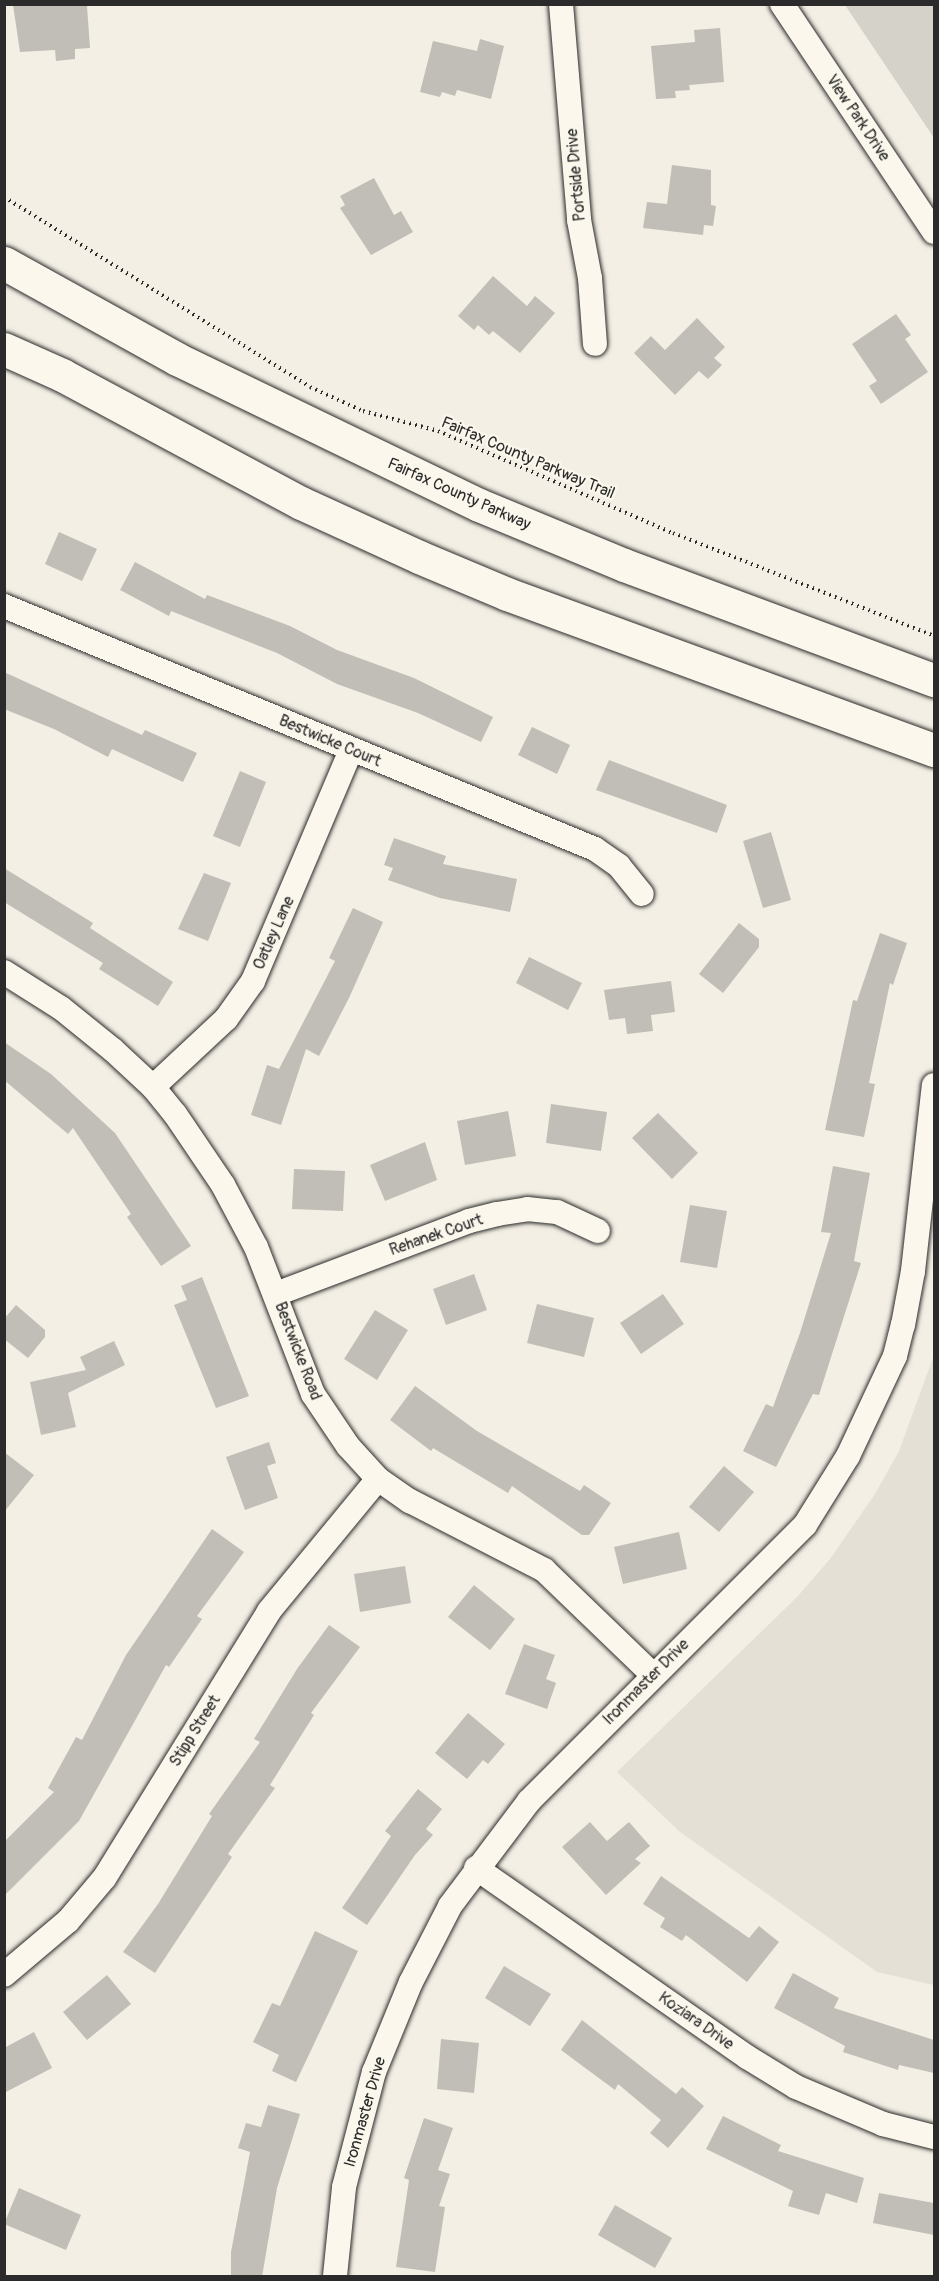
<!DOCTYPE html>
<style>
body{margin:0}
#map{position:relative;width:939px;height:2281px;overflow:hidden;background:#f3efe4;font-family:Pangolin,sans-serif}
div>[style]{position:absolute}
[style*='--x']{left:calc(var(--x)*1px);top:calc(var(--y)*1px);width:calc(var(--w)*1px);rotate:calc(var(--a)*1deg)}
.built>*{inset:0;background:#e4e0d6}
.green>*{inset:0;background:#d5d2c9}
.building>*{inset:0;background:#c0beb6}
.path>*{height:4px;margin-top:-2px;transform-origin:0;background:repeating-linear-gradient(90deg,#2b2b2b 0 1.5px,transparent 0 6px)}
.roads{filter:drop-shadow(0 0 2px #2b2b2b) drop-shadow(0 0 2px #2b2b2b)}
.minor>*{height:24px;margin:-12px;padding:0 12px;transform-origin:12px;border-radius:12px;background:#fbf7ec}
.highway>*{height:33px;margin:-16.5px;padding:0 16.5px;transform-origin:16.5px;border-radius:16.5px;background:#fbf7ec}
span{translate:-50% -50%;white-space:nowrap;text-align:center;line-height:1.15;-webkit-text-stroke:4.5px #fbf7ec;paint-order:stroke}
.street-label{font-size:16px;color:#2b2b2b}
.frame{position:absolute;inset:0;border:6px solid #2b2b2b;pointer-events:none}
</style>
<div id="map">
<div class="built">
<i style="clip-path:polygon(934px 1355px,934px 1985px,877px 1972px,680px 1832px,617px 1772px,797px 1597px,830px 1559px,875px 1494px,899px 1451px)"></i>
</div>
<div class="green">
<i style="clip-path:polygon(845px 5px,934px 5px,934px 138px)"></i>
</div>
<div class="building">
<i style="clip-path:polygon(40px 4px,87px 6px,90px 48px,75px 49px,75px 59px,56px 61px,55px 50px,20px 52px,13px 5px)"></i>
<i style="clip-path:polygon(720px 28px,724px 82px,689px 85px,690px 90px,675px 91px,676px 98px,656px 99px,651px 46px,695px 42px,694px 30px)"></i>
<i style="clip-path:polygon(480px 39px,504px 46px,491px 99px,457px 90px,455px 96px,442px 92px,440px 97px,420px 92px,433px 41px,477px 51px)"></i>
<i style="clip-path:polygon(672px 165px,711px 170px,711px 205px,716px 206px,713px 226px,704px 225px,703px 235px,643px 228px,647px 202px,667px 204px)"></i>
<i style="clip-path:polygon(374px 178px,394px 215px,401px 211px,413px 232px,371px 255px,340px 208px,345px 205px,340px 196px)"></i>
<i style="clip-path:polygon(493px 276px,527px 306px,535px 296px,555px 313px,520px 353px,493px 331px,489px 335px,478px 325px,474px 330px,458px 316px)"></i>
<i style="clip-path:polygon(896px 314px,911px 335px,905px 339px,928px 372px,881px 404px,869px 386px,877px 381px,852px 344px)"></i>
<i style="clip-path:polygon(697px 318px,725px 347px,714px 358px,722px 365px,708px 379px,699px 371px,675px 395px,634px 353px,651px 336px,665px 350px)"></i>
<i style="clip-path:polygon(59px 532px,97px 549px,82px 581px,45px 564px)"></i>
<i style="clip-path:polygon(135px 562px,205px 599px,207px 595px,290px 626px,337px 650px,414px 678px,493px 717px,481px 742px,418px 713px,337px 684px,277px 653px,171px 611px,169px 616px,120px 590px)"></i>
<i style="clip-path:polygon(4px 672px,142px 735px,145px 730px,197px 753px,183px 782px,112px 749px,108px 757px,54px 729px,4px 709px)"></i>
<i style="clip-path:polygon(532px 727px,570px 745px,557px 774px,518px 755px)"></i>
<i style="clip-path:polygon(609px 760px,727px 805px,717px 833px,596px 790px)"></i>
<i style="clip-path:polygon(240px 771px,266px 782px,240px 847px,213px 836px)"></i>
<i style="clip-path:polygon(771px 832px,791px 900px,763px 908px,743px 841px)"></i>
<i style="clip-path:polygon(394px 838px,446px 856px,443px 864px,517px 879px,510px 912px,440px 898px,388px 880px,393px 868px,384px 865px)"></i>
<i style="clip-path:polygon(4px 868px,93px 923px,90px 928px,173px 982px,158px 1006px,99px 969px,103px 963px,4px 902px)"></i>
<i style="clip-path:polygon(204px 873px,231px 883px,208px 941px,178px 929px)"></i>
<i style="clip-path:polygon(353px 908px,383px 922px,349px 998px,319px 1056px,306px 1049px,281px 1125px,251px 1115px,267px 1065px,279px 1069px,335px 961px,329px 958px)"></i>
<i style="clip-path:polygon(739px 923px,759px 939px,759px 947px,723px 993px,699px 974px)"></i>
<i style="clip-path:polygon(880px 933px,907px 943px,893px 985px,890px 983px,869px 1083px,875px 1084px,864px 1137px,825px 1130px,853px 1000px,857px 1001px)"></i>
<i style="clip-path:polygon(529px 957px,582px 983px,568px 1010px,516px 983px)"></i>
<i style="clip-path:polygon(671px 981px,675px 1012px,651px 1015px,653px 1031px,627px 1034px,625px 1018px,609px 1020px,604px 990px)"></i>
<i style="clip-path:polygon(4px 1042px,51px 1074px,115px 1133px,191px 1246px,161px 1266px,127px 1217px,131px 1214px,73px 1128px,68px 1134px,4px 1080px)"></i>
<i style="clip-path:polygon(551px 1104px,607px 1112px,601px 1151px,546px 1143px)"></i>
<i style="clip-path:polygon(508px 1111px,516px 1156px,465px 1165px,457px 1121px)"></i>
<i style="clip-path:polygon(658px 1113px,698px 1153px,672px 1179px,632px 1138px)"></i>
<i style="clip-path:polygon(425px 1142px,437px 1180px,385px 1201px,370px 1165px)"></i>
<i style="clip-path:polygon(833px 1166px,870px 1173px,854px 1261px,861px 1263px,819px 1395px,813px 1394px,776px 1467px,743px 1451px,766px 1404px,773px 1407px,800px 1333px,831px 1233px,821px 1232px)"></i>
<i style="clip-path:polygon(294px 1169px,345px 1171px,343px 1211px,292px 1209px)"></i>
<i style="clip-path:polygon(690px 1205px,727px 1211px,717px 1268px,680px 1262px)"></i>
<i style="clip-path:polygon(474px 1274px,487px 1310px,446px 1325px,433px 1289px)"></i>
<i style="clip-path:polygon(202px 1277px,249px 1396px,216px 1408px,174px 1305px,187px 1300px,181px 1286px)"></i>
<i style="clip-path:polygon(663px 1294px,684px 1324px,641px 1354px,620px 1323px)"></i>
<i style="clip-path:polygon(537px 1304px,594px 1318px,584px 1357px,527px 1343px)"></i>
<i style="clip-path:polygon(16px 1305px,45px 1330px,45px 1337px,28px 1358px,4px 1339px,4px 1319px)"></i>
<i style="clip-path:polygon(375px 1310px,408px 1330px,377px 1380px,344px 1359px)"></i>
<i style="clip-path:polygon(114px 1341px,125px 1365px,68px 1393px,76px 1427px,41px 1435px,30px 1382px,86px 1370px,80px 1357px)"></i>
<i style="clip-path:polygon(415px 1386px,477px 1431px,580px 1491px,584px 1485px,611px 1503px,589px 1535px,582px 1535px,512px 1486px,508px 1493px,433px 1448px,431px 1451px,390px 1420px)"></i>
<i style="clip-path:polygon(269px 1442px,276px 1463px,267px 1466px,278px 1498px,245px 1510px,226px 1457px)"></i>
<i style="clip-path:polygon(4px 1452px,34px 1475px,4px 1512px)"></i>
<i style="clip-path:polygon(724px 1466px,754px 1492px,719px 1532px,689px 1507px)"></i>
<i style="clip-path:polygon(212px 1529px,244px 1552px,197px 1616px,202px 1619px,169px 1667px,166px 1665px,79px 1821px,4px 1896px,4px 1842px,54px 1792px,48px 1788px,76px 1737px,82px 1740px,126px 1655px)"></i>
<i style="clip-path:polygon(679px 1532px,687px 1569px,623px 1584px,614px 1547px)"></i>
<i style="clip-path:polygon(405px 1566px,411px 1603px,360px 1612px,354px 1574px)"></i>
<i style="clip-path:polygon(474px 1585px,515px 1619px,490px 1650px,448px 1617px)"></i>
<i style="clip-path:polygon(329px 1625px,360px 1647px,311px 1713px,314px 1715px,270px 1785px,275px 1788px,228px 1854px,232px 1857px,155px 1973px,123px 1952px,158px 1904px,212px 1816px,209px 1814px,260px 1742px,254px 1739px,297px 1669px)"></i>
<i style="clip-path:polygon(524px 1644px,555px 1655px,546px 1679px,556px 1683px,547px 1709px,505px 1694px)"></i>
<i style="clip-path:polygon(468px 1713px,505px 1744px,488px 1764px,483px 1760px,467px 1779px,435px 1753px)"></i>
<i style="clip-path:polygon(418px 1789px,442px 1809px,426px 1829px,433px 1835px,415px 1855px,367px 1925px,342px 1908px,391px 1836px,385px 1831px)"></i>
<i style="clip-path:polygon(590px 1822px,607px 1841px,629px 1822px,650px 1846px,635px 1859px,641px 1863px,606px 1895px,562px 1847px)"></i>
<i style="clip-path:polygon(661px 1876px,749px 1938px,759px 1926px,779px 1942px,747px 1982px,686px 1935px,682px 1941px,660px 1927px,665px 1918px,643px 1904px)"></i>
<i style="clip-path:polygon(315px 1931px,358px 1951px,296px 2082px,272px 2071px,279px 2055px,253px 2042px,272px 2003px,280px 2006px)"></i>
<i style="clip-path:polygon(504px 1966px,551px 1994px,530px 2026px,485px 1998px)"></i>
<i style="clip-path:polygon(793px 1973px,839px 1998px,834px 2008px,934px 2040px,934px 2073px,899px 2065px,898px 2070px,843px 2052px,845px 2046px,774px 2008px)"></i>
<i style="clip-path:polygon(107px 1975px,131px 2004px,87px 2040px,63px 2012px)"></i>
<i style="clip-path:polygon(582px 2020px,676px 2094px,682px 2087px,704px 2106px,668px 2148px,650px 2133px,661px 2120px,618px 2084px,615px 2090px,561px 2050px)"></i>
<i style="clip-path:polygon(34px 2032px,52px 2068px,4px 2093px,4px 2048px)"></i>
<i style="clip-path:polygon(441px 2039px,479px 2043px,474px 2093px,437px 2089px)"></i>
<i style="clip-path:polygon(268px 2105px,300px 2114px,277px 2188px,262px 2277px,231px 2277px,231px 2252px,250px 2152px,238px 2148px,246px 2123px,261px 2127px)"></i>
<i style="clip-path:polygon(723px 2116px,781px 2145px,778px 2151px,864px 2178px,857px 2203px,826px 2193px,819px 2215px,788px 2206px,793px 2191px,706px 2149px)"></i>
<i style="clip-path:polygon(424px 2118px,453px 2128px,438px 2170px,450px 2174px,439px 2206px,445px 2207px,435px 2272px,396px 2267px,409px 2180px,404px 2178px)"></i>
<i style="clip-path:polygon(19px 2188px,81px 2215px,66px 2250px,4px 2224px)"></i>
<i style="clip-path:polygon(879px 2193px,934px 2203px,934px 2235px,873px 2223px)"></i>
<i style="clip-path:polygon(615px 2205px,672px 2238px,655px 2268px,598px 2235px)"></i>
</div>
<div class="path">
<i style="--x:4;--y:197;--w:360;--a:31.8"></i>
<i style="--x:310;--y:387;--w:58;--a:24.4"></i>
<i style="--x:363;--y:411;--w:78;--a:14.9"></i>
<i style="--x:438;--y:431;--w:256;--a:23.5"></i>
<i style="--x:673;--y:533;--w:281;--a:21.5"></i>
</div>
<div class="roads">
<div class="minor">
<i style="--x:561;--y:4;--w:217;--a:85.2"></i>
<i style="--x:579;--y:220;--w:59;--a:79.3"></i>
<i style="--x:590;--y:278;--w:66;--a:85.7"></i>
<i style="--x:782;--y:4;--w:274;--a:56.3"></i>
<i style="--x:4;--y:606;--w:639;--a:22.35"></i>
<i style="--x:595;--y:849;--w:29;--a:35"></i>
<i style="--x:619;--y:866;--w:36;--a:51"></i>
<i style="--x:4;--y:972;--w:67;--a:32.3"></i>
<i style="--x:61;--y:1008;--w:67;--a:38.9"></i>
<i style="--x:113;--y:1050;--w:54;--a:42.8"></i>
<i style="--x:153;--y:1087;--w:35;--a:51"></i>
<i style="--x:175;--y:1114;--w:86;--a:55.9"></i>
<i style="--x:223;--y:1185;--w:70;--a:62"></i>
<i style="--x:256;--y:1247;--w:158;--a:68.8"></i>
<i style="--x:313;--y:1394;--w:63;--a:56.1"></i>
<i style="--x:348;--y:1446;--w:45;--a:47.7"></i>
<i style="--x:378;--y:1479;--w:39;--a:35"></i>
<i style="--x:410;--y:1501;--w:151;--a:27.2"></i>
<i style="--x:544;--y:1570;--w:150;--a:43.9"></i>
<i style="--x:153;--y:1087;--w:100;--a:-43"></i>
<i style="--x:226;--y:1019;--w:47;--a:-54.6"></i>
<i style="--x:253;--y:981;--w:251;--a:-67"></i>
<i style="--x:276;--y:1294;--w:206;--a:-20.7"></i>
<i style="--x:469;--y:1221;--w:29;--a:-14"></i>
<i style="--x:497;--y:1214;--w:30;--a:-9"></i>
<i style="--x:527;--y:1209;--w:30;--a:6"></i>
<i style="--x:557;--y:1212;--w:45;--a:24.9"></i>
<i style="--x:476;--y:1868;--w:330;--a:34.9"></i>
<i style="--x:747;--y:2057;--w:57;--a:31.5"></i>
<i style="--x:796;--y:2087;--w:95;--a:23"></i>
<i style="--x:883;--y:2124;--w:53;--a:14.3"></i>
<i style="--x:4;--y:1975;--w:84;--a:-40.2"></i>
<i style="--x:68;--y:1921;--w:57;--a:-49.9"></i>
<i style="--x:105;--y:1877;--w:312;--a:-58.3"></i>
<i style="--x:269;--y:1611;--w:171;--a:-50.5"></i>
<i style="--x:335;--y:2276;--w:89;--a:-84.2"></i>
<i style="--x:344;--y:2187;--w:119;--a:-75.4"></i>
<i style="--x:374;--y:2072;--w:97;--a:-67.7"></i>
<i style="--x:411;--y:1982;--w:85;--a:-62.8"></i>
<i style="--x:450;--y:1906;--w:131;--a:-53"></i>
<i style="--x:529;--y:1801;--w:390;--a:-45"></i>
<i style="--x:805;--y:1525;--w:81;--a:-58.1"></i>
<i style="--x:848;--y:1456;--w:110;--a:-64.8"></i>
<i style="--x:895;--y:1356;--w:32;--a:-76"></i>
<i style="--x:903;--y:1325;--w:55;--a:-79.5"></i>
<i style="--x:913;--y:1271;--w:187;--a:-83.6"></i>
</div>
<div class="highway">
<i style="--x:4;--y:263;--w:198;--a:29"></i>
<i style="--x:177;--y:359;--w:335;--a:25.8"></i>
<i style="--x:479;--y:505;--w:157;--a:22.5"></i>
<i style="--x:624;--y:565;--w:331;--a:20.4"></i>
<i style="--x:4;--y:349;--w:64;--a:24.1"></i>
<i style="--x:62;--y:375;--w:271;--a:28.2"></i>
<i style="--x:301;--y:503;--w:130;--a:24.6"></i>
<i style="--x:419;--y:557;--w:95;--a:22.8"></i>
<i style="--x:507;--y:594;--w:455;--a:20.1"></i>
</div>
</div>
<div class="street-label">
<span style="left:858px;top:118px;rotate:56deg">View Park Drive</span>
<span style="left:576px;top:175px;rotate:-95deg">Portside Drive</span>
<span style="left:528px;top:458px;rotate:23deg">Fairfax County Parkway Trail</span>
<span style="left:459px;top:494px;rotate:24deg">Fairfax County Parkway</span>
<span style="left:330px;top:741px;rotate:23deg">Bestwicke Court</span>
<span style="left:274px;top:933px;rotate:-66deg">Oatley Lane</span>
<span style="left:436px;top:1235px;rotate:-19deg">Rehanek Court</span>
<span style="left:298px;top:1351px;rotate:69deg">Bestwicke Road</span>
<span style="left:646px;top:1682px;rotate:-45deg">Ironmaster Drive</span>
<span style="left:195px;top:1731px;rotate:-58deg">Stipp Street</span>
<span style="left:696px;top:2021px;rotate:35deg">Koziara Drive</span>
<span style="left:365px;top:2112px;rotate:-74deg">Ironmaster Drive</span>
</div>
<div class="frame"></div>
</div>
